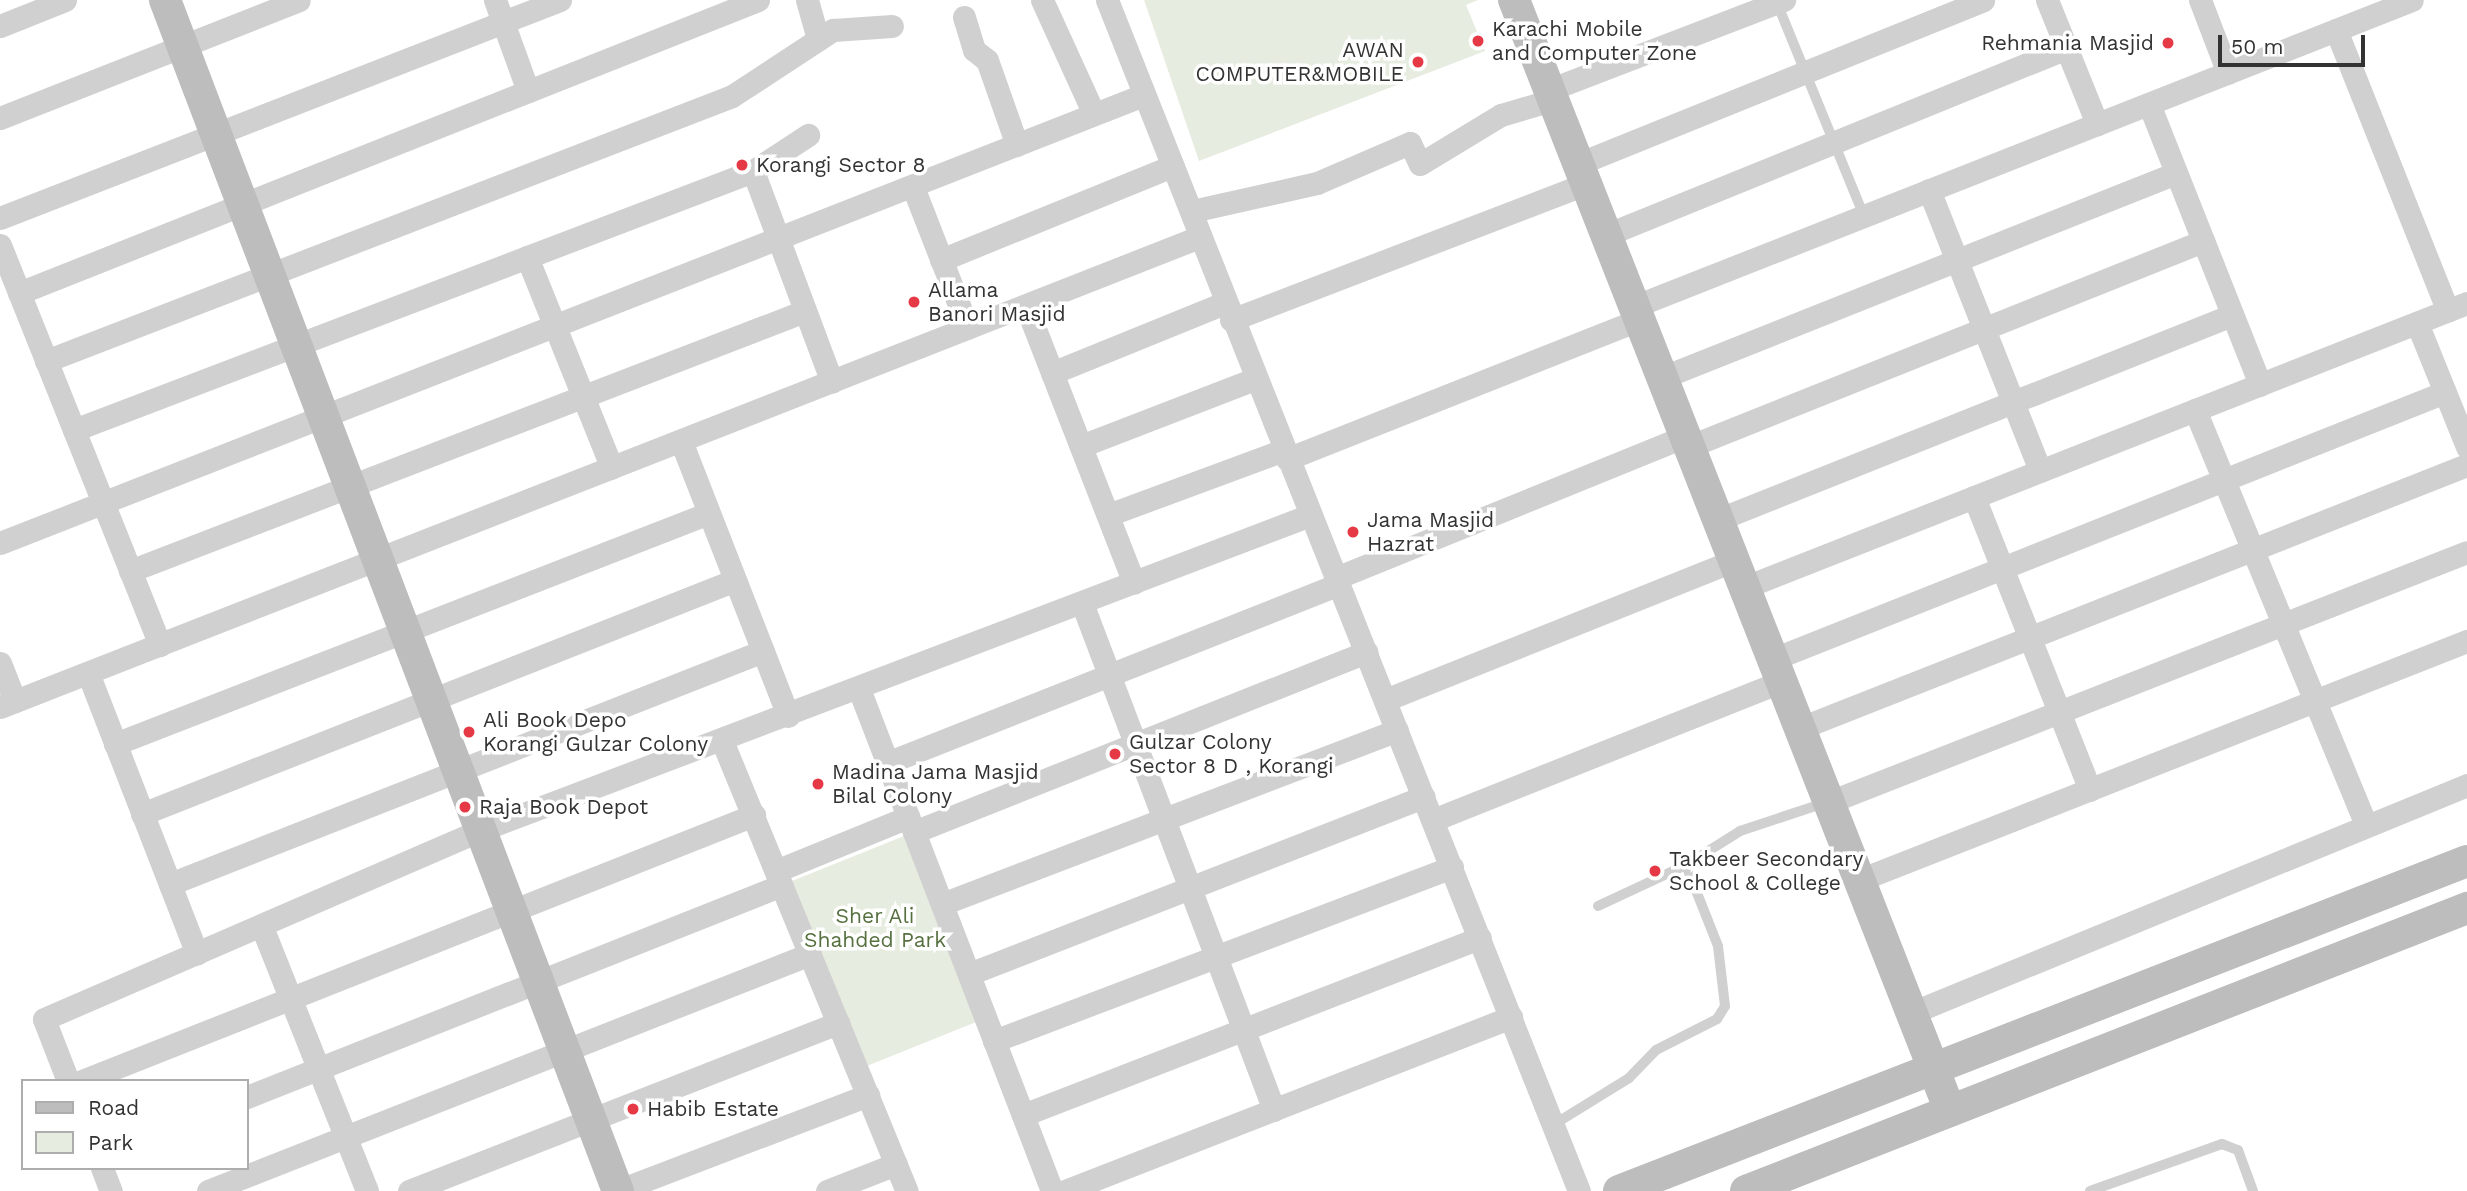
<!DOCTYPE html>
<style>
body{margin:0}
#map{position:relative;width:2467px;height:1191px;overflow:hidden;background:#fff;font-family:"Work Sans",sans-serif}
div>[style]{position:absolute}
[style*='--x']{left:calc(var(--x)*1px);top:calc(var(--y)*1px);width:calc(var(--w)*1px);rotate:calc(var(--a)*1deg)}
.green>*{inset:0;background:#e6ecdf}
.lane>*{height:10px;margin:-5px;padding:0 5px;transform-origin:5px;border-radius:5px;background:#d0d0d0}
.street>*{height:23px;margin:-11.5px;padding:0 11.5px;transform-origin:11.5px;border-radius:11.5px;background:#d0d0d0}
.secondary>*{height:32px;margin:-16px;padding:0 16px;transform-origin:16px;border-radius:16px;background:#bdbdbd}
.dots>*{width:19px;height:19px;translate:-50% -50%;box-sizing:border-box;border:4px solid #fff;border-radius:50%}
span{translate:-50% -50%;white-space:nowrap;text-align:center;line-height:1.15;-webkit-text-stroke:7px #fff;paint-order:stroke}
.poi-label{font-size:21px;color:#333}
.left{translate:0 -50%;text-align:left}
.right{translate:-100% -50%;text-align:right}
.park-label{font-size:21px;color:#56703f}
.legend{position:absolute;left:21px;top:1079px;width:228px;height:91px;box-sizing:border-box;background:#fff;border:2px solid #adadad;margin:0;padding:9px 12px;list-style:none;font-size:21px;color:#333}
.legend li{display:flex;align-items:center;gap:14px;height:35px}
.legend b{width:35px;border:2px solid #adadad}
.scale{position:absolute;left:2218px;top:35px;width:147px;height:32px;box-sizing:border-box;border:4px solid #333;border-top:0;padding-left:9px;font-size:21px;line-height:24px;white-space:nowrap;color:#333;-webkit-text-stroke:5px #fff;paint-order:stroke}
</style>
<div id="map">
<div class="green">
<i style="clip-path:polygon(1144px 0,1478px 0,1466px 5px,1485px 51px,1199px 161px)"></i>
<i style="clip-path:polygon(914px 832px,986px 1018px,857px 1070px,782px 885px)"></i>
</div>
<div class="lane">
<i style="--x:1777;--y:3;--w:230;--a:67.8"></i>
<i style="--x:1598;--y:906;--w:97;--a:-25"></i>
<i style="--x:1686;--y:865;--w:64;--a:-32.2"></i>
<i style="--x:1740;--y:831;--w:89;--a:-18.4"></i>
<i style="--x:1553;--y:1125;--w:89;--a:-31.7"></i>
<i style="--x:1629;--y:1078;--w:39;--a:-46"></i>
<i style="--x:1656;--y:1050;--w:68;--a:-26.9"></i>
<i style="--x:1717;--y:1019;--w:15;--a:-58"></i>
<i style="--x:1725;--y:1006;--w:60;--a:-96.7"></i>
<i style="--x:1718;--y:946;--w:87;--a:-111.6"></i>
<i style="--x:2090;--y:1191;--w:140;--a:-19.6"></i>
<i style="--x:2222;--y:1144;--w:17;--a:21"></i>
<i style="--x:2238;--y:1150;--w:44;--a:69.9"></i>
</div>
<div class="street">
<i style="--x:495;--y:0;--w:97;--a:70.1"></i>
<i style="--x:807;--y:0;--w:41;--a:74.2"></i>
<i style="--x:1042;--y:0;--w:125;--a:65.5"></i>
<i style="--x:1107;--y:0;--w:1281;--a:68.38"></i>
<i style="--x:2047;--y:0;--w:134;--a:68"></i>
<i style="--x:2200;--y:0;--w:78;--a:69"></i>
<i style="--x:964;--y:17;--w:34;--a:73"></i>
<i style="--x:974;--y:50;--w:16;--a:38"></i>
<i style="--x:987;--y:60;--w:90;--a:70.6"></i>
<i style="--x:0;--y:26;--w:70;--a:-21.8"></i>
<i style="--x:2336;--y:30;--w:302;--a:68.3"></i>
<i style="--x:1549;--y:90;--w:252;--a:-21"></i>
<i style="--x:2149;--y:104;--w:302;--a:68.4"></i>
<i style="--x:0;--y:118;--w:321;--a:-21.5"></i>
<i style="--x:1578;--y:164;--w:437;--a:-22"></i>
<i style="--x:753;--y:171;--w:225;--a:69.5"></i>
<i style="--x:913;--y:187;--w:151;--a:68.7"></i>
<i style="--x:1929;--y:190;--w:302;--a:68.4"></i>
<i style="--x:1192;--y:211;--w:128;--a:-12.6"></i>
<i style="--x:1317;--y:183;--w:101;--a:-23.3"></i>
<i style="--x:1410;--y:143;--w:23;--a:65"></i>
<i style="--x:1420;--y:164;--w:95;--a:-31.2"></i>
<i style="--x:1501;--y:115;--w:53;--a:-16.4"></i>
<i style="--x:0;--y:218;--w:601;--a:-21.27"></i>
<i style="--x:1606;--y:235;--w:497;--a:-22.1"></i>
<i style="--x:0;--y:245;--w:431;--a:68.2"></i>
<i style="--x:527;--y:257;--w:227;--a:68.1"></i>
<i style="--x:941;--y:260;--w:250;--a:-22.1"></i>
<i style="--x:19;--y:293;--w:795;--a:-21.63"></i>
<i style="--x:1026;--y:306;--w:297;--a:68.7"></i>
<i style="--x:1633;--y:307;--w:837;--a:-21.51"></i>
<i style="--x:1231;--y:320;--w:380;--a:-21"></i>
<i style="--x:2417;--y:323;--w:134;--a:68"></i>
<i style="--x:46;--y:361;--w:735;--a:-21.12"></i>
<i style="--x:732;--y:96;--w:121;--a:-33.2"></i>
<i style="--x:833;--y:30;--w:59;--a:-3.9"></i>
<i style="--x:1052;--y:373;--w:186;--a:-22.1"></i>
<i style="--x:1661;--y:378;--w:554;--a:-21.71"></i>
<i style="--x:2195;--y:410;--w:449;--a:67.6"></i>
<i style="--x:74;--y:430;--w:727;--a:-20.88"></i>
<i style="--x:753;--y:171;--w:66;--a:-33.2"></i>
<i style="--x:681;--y:441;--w:295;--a:68.7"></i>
<i style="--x:1081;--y:446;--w:186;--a:-21.1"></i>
<i style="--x:1688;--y:447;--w:555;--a:-21.8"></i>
<i style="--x:1287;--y:459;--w:378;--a:-21.6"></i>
<i style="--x:1974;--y:497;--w:315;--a:68.4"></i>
<i style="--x:1108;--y:515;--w:188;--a:-20.3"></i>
<i style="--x:1717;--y:520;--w:554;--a:-21.71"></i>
<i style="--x:0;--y:543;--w:1228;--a:-21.4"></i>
<i style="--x:130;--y:571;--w:723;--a:-21.07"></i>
<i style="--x:1336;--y:578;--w:375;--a:-22.1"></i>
<i style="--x:1743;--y:588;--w:778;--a:-21.49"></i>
<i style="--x:1082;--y:603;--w:542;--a:69.26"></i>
<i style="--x:1771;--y:660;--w:725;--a:-21.68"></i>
<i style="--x:0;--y:663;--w:41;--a:68.5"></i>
<i style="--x:88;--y:673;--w:301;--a:68.8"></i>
<i style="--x:859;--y:689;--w:538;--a:68.97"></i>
<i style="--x:1385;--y:700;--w:374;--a:-21.8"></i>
<i style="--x:0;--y:707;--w:1288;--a:-21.4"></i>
<i style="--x:1798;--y:729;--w:719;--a:-21.54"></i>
<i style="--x:723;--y:743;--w:484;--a:67.7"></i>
<i style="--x:115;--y:744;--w:637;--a:-21.25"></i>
<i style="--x:887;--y:763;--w:485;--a:-21.6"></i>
<i style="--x:1827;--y:803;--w:687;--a:-21.41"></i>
<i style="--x:142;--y:814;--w:637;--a:-21.53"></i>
<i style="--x:1433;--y:820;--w:373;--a:-21.7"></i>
<i style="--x:914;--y:832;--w:487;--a:-21.7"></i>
<i style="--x:776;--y:871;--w:143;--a:-22.2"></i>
<i style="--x:1857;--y:881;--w:656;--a:-21.48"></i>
<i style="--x:170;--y:884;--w:637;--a:-21.45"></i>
<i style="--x:942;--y:904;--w:487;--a:-20.9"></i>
<i style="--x:262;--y:927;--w:284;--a:68.3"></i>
<i style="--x:969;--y:974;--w:488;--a:-21.3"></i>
<i style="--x:1909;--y:1014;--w:603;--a:-22.31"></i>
<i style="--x:994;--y:1041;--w:490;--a:-20.8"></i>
<i style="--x:68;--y:1081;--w:66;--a:-111.2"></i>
<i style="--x:44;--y:1019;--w:479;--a:-23.4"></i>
<i style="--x:484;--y:829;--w:884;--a:-20.81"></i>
<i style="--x:82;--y:1081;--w:723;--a:-21.6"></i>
<i style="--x:247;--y:1097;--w:575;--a:-21.62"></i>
<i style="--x:1023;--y:1115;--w:490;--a:-21.2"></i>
<i style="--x:102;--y:1168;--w:25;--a:69"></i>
<i style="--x:208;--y:1191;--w:647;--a:-21.49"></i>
<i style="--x:409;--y:1191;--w:461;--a:-21.4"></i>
<i style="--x:617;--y:1191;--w:269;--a:-20.9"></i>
<i style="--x:827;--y:1191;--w:74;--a:-21.4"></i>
<i style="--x:1065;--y:1191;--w:479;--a:-21.3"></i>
</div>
<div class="secondary">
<i style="--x:165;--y:0;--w:1274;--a:69.18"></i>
<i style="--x:1514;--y:0;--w:1193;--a:68.57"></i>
<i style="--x:1619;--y:1191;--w:910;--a:-21.26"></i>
<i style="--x:1746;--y:1191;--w:775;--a:-21.43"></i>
</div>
<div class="dots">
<i style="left:1478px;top:41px;background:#e63946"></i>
<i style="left:2168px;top:43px;background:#e63946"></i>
<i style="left:1418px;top:62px;background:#e63946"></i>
<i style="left:742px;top:165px;background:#e63946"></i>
<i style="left:914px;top:302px;background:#e63946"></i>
<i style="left:1353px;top:532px;background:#e63946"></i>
<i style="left:469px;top:732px;background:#e63946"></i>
<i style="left:1115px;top:754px;background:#e63946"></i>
<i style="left:818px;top:784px;background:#e63946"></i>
<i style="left:465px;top:807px;background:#e63946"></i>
<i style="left:1655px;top:871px;background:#e63946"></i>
<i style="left:633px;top:1109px;background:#e63946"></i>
</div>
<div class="poi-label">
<span class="left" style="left:1492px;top:41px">Karachi Mobile<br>and Computer Zone</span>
<span class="right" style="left:2154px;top:43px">Rehmania Masjid</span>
<span class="right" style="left:1404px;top:62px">AWAN<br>COMPUTER&amp;MOBILE</span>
<span class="left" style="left:756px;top:165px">Korangi Sector 8</span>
<span class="left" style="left:928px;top:302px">Allama<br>Banori Masjid</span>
<span class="left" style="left:1367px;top:532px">Jama Masjid<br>Hazrat</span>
<span class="left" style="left:483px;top:732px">Ali Book Depo<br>Korangi Gulzar Colony</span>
<span class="left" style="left:1129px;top:754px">Gulzar Colony<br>Sector 8 D , Korangi</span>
<span class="left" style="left:832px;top:784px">Madina Jama Masjid<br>Bilal Colony</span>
<span class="left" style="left:479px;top:807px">Raja Book Depot</span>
<span class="left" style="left:1669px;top:871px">Takbeer Secondary<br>School &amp; College</span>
<span class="left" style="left:647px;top:1109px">Habib Estate</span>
</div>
<div class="park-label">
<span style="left:875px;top:928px">Sher Ali<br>Shahded Park</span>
</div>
<ul class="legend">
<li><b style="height:9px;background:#bdbdbd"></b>Road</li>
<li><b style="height:19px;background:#e6ecdf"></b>Park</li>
</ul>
<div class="scale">50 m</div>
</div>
